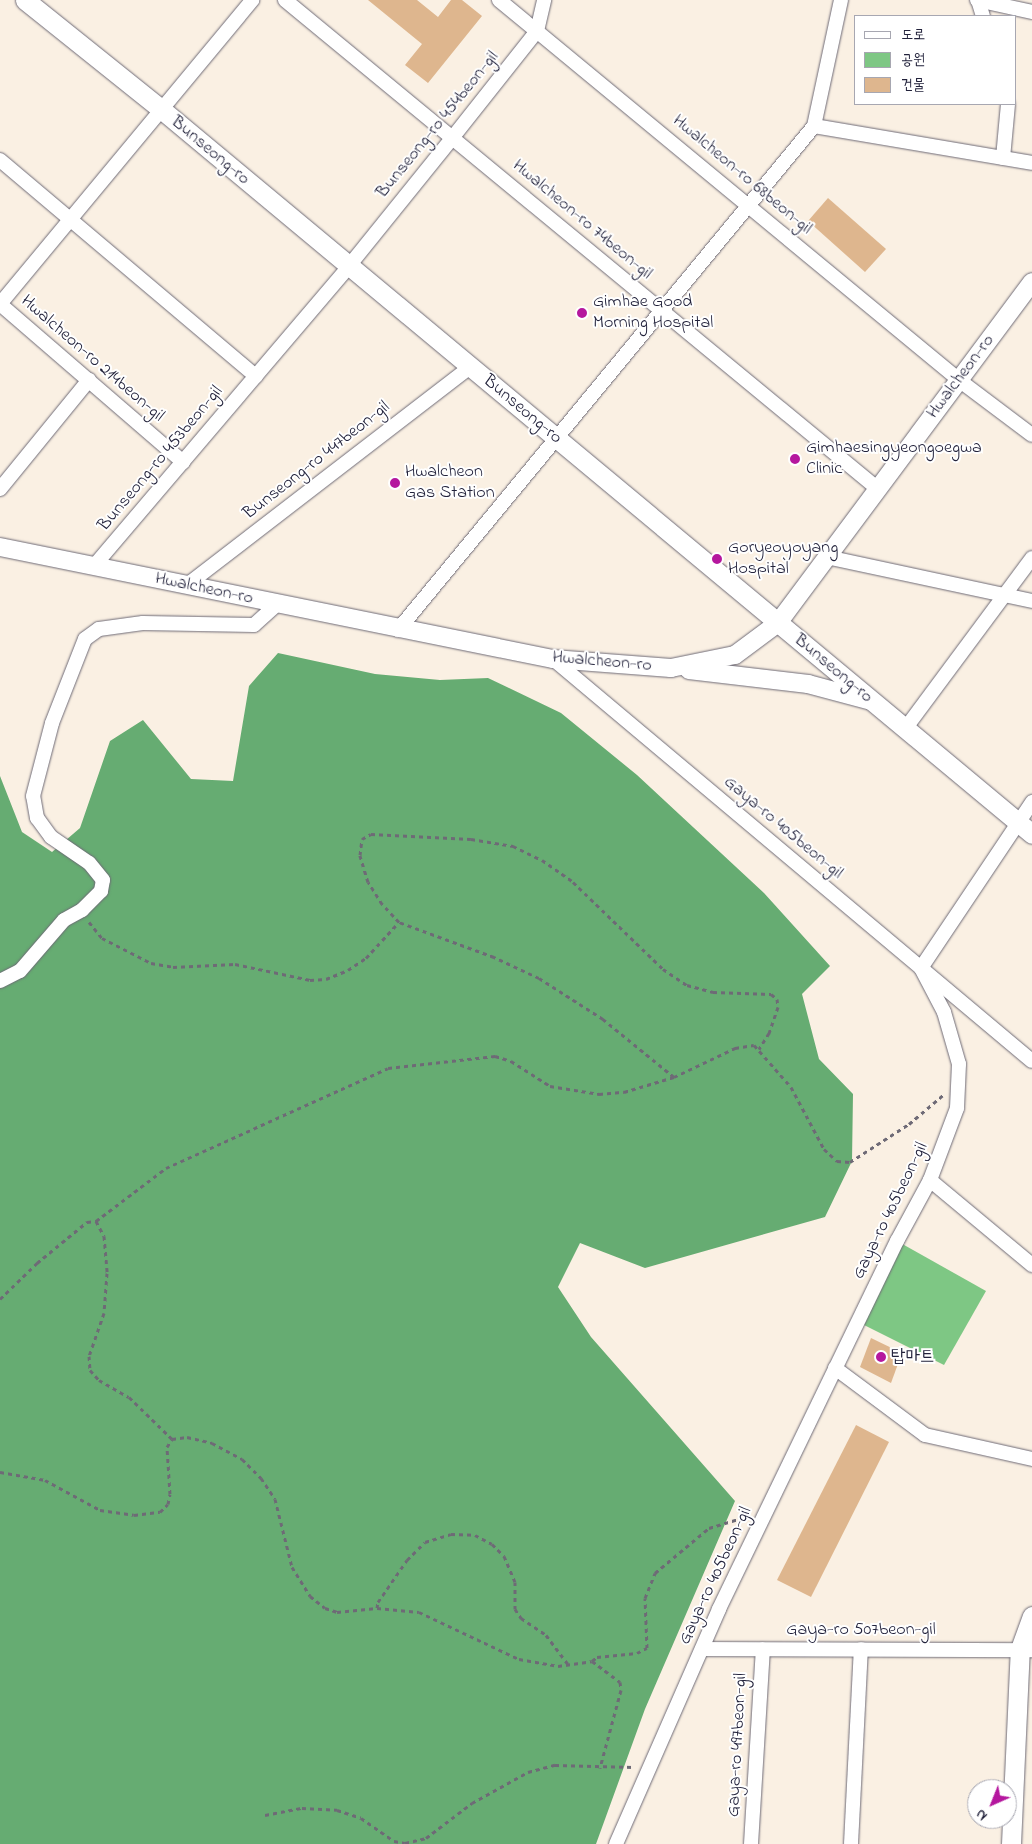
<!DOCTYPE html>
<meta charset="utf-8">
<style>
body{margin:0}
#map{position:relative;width:1032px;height:1844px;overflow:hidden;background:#faf0e3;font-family:"Indie Flower","Poor Story",sans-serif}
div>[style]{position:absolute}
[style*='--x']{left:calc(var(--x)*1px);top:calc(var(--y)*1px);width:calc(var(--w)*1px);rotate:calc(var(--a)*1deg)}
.green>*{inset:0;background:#7ec784}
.forest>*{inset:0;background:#66ac72}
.building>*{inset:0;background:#deb68e}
.path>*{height:3px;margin-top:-1.5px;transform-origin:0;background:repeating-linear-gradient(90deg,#6e6a76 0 4px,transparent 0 8px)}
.roads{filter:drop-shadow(0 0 1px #6e6a76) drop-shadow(0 0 1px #6e6a76)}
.minor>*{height:14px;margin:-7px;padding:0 7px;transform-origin:7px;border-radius:7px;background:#fff}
.tertiary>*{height:18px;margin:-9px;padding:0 9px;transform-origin:9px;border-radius:9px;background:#fff}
.secondary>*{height:19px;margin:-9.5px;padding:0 9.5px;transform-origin:9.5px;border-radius:9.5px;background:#fff}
.dots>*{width:14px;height:14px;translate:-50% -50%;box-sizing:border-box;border:2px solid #fff;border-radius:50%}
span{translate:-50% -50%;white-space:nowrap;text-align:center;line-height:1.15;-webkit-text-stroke:4px #fff;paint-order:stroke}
.street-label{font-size:18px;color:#22223b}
.poi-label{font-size:18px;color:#22223b}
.left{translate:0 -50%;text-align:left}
.legend{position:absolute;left:854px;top:15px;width:162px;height:90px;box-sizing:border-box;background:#fff;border:1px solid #a7a7b1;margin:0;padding:6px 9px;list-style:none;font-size:15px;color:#22223b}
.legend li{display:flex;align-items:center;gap:10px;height:25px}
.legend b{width:25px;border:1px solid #a7a7b1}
.north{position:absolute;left:967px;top:1779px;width:50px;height:50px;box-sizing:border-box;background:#fff;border:1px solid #a7a7b1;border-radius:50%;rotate:224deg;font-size:14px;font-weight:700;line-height:20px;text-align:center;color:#22223b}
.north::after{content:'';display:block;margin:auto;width:18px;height:22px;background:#b5179e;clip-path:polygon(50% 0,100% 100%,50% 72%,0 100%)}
</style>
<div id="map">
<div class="green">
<i style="clip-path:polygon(897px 1241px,986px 1291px,944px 1365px,858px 1322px)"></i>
</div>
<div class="forest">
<i style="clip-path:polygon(278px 653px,375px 674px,440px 680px,488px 678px,561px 713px,637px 775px,764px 893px,830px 966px,802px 994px,819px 1059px,853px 1094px,852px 1161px,825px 1217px,645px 1268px,580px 1243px,558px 1287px,591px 1337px,735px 1501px,645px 1709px,596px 1844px,0 1844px,0 776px,22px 832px,52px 852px,80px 828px,110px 741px,143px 720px,191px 779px,233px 781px,249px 686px)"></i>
</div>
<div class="building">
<i style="clip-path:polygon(368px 0,417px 0,438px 17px,451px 0,462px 0,482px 16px,428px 83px,405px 65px,422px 44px)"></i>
<i style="clip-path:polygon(828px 198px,886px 249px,865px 272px,808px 221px)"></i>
<i style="clip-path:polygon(871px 1338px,902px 1353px,891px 1383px,860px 1367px)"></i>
<i style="clip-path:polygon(856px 1425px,889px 1442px,811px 1597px,777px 1580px)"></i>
</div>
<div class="path">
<i style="--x:89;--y:922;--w:21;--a:51"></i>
<i style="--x:102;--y:938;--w:55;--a:27"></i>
<i style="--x:151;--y:963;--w:22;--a:10"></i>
<i style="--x:173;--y:967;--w:62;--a:-2.8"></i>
<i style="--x:235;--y:964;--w:77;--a:12"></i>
<i style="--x:310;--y:980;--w:16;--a:-4"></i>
<i style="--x:326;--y:979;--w:24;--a:-22"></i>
<i style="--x:348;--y:970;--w:22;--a:-34"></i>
<i style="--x:366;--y:958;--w:49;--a:-47.5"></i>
<i style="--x:674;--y:1077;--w:92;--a:-140.8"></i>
<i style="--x:603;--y:1019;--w:76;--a:-147.4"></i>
<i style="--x:539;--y:978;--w:50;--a:-155"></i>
<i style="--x:494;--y:957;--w:101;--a:-159.8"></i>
<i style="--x:399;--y:922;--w:25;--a:-133"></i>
<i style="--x:382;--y:904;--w:26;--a:-122"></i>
<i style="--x:368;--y:882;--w:28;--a:-107"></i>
<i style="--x:360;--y:855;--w:16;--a:-83"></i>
<i style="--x:362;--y:839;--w:10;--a:-29"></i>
<i style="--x:371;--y:834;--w:100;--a:2.9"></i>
<i style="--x:471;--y:839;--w:43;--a:9.5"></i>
<i style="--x:513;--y:846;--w:32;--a:26"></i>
<i style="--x:542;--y:860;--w:38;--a:35"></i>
<i style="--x:573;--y:882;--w:125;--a:44"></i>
<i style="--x:663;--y:969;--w:29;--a:34"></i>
<i style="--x:687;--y:985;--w:27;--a:15"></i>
<i style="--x:713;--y:992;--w:58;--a:2"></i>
<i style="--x:771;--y:994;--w:8;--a:40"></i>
<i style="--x:777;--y:999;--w:8;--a:83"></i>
<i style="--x:778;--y:1007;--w:28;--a:109"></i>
<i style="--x:769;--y:1033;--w:19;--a:122"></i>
<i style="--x:96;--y:1221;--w:17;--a:62"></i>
<i style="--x:104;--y:1236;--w:37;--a:85"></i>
<i style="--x:107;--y:1273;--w:40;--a:94.3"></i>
<i style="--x:104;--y:1313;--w:46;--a:109.2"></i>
<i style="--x:89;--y:1356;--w:14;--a:86"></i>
<i style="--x:90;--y:1370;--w:13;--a:48"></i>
<i style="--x:99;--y:1380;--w:34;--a:30"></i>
<i style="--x:129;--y:1397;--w:60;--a:44.3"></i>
<i style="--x:0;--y:1299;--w:52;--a:-44.2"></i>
<i style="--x:37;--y:1263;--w:65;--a:-39.4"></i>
<i style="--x:87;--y:1222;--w:9;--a:-6"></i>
<i style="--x:96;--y:1221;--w:88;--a:-37.1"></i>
<i style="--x:166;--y:1168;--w:243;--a:-24.2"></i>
<i style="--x:388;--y:1068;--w:108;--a:-6.4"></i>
<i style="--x:495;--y:1056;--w:17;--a:17"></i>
<i style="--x:511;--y:1061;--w:46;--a:32.7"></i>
<i style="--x:550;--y:1086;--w:50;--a:9.3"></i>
<i style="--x:599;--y:1094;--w:25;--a:-5"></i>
<i style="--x:624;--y:1092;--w:52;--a:-16.7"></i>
<i style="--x:674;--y:1077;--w:68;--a:-25.4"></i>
<i style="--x:735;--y:1048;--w:19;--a:-9"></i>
<i style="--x:754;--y:1045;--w:56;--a:48.6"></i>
<i style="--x:791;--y:1087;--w:70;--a:62"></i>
<i style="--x:824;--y:1149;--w:18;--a:43"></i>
<i style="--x:837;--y:1161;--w:13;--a:4"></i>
<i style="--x:850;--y:1162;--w:70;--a:-32.8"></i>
<i style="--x:909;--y:1124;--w:45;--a:-40.5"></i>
<i style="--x:172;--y:1439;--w:15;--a:-8"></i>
<i style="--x:187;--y:1437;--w:26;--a:13"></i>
<i style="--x:212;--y:1443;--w:34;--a:28"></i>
<i style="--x:242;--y:1459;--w:27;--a:45"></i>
<i style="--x:261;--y:1478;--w:25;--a:56"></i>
<i style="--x:275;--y:1499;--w:70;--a:76"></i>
<i style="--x:292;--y:1567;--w:34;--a:58"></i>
<i style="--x:310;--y:1596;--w:19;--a:39"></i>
<i style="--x:325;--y:1608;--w:13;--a:18"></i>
<i style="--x:337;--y:1612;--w:40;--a:-5.7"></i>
<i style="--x:377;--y:1608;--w:42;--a:5.4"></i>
<i style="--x:419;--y:1612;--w:110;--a:25.2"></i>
<i style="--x:519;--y:1659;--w:40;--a:10"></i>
<i style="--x:558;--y:1666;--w:34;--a:-8"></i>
<i style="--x:592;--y:1661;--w:6;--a:-39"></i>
<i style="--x:597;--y:1657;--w:40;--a:-5.7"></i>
<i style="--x:637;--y:1653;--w:11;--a:-27"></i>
<i style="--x:647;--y:1648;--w:50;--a:-92.3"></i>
<i style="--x:645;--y:1598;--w:27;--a:-68"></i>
<i style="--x:655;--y:1573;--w:70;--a:-39.8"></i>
<i style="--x:709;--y:1528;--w:41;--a:-17.1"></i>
<i style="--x:0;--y:1472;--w:46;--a:10.1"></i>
<i style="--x:45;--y:1480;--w:63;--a:28.6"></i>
<i style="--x:100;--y:1510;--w:34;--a:8"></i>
<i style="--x:134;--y:1515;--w:26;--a:-7"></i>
<i style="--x:160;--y:1512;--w:11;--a:-45"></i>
<i style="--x:168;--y:1504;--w:10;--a:-79"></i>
<i style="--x:170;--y:1494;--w:47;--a:-93.7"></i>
<i style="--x:167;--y:1447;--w:9;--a:-58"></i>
<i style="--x:377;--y:1608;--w:6;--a:-81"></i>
<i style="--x:378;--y:1602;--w:51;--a:-55.4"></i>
<i style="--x:407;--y:1560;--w:25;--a:-45"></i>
<i style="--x:425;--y:1542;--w:27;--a:-17"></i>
<i style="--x:451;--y:1534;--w:24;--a:2"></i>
<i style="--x:475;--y:1535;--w:19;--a:28"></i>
<i style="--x:492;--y:1544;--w:17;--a:45"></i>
<i style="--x:504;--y:1556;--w:28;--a:67"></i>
<i style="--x:515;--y:1582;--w:27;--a:90"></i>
<i style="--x:515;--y:1609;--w:11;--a:56"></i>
<i style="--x:521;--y:1618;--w:30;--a:34"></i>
<i style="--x:546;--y:1635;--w:36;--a:53"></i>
<i style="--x:592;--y:1661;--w:35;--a:37"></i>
<i style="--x:620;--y:1682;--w:8;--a:83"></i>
<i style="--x:621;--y:1690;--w:81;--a:105.1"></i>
<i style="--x:265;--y:1815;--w:38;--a:-11"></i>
<i style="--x:302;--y:1808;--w:35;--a:3"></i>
<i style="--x:337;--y:1810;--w:25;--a:18"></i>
<i style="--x:361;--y:1818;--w:40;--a:34.9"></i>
<i style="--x:394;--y:1841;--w:11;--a:10"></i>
<i style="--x:405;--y:1843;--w:22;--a:-13"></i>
<i style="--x:426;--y:1838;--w:58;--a:-37.3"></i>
<i style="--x:472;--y:1803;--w:64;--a:-29"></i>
<i style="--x:528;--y:1772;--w:28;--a:-15"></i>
<i style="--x:555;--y:1765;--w:79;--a:1.5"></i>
</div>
<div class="roads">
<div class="minor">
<i style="--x:285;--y:0;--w:769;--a:39.51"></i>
<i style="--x:499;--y:0;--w:597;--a:39.56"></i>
<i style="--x:959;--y:380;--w:91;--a:37"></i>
<i style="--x:977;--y:0;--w:56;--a:12.3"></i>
<i style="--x:978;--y:0;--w:17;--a:73"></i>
<i style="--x:814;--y:126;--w:221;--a:9.6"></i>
<i style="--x:1003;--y:158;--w:54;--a:-84.7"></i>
<i style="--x:0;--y:160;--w:335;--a:40.2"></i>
<i style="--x:0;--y:304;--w:395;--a:-50.3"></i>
<i style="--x:0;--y:304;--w:242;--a:40.8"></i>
<i style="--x:0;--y:489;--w:141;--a:-50.8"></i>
<i style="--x:827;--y:557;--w:210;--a:12.1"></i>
<i style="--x:94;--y:566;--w:394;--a:-49.6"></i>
<i style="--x:349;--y:266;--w:166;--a:-51.1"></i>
<i style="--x:453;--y:137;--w:135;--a:-51.6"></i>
<i style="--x:537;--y:31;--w:32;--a:-77"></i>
<i style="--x:187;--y:585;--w:357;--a:-37.6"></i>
<i style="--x:398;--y:630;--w:654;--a:-50.46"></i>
<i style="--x:814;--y:126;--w:129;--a:-77.9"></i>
<i style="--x:553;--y:659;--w:625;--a:40.01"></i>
<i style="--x:905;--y:729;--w:213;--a:-53.4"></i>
<i style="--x:921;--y:968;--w:200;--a:-56.2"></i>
<i style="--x:0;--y:981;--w:22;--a:-27"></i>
<i style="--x:20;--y:971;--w:67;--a:-49.2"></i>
<i style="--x:64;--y:920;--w:21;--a:-29"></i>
<i style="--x:82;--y:910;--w:27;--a:-45"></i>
<i style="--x:101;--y:891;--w:11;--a:-80"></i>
<i style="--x:103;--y:880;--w:22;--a:-129"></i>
<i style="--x:89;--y:863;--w:46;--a:-145.6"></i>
<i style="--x:51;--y:837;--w:24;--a:-126"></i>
<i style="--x:37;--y:818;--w:22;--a:-100"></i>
<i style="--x:33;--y:796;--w:75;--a:-75.4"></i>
<i style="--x:52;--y:723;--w:90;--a:-68.6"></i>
<i style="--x:85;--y:639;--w:17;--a:-36"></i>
<i style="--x:99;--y:629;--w:44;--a:-7.8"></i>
<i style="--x:143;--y:623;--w:111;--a:1"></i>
<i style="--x:254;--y:625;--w:31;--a:-42"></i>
<i style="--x:930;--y:1180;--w:133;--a:39.8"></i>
<i style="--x:835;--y:1368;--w:112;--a:36.7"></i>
<i style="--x:925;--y:1435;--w:110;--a:12.6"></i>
<i style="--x:702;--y:1649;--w:330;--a:0.2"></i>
<i style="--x:616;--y:1844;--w:257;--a:-66.3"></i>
<i style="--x:719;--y:1609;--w:409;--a:-64.2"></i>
<i style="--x:897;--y:1241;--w:69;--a:-61.6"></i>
<i style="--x:930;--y:1180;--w:77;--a:-69.4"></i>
<i style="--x:957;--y:1108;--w:44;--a:-87.4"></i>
<i style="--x:959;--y:1064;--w:54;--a:-106.1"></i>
<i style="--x:944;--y:1012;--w:50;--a:-117.6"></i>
<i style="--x:751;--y:1844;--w:195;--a:-86.5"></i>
<i style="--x:851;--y:1844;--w:195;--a:-87.1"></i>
</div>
<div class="tertiary">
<i style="--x:0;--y:547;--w:564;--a:11.45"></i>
<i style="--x:553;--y:659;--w:118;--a:4.4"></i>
<i style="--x:671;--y:668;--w:65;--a:-11.5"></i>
<i style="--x:735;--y:655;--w:54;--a:-36.7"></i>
<i style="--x:778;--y:623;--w:425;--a:-53.3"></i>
<i style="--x:689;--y:670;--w:120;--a:6.7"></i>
<i style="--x:808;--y:684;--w:65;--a:15.1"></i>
</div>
<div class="secondary">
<i style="--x:25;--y:0;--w:174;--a:38.7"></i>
<i style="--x:161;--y:109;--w:1133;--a:39.77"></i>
<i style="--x:1011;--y:1844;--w:195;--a:-87.4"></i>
<i style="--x:1020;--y:1649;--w:35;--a:-70"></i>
</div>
</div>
<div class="dots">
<i style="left:582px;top:313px;background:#b5179e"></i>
<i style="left:795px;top:459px;background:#b5179e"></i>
<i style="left:395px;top:483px;background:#b5179e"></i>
<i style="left:717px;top:559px;background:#b5179e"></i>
<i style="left:881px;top:1357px;background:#b5179e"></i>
</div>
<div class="street-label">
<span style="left:438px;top:125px;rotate:-51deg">Bunseong-ro 454beon-gil</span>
<span style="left:210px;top:151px;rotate:40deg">Bunseong-ro</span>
<span style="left:742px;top:175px;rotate:40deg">Hwalcheon-ro 68beon-gil</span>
<span style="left:582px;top:220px;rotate:40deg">Hwalcheon-ro 74beon-gil</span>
<span style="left:92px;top:359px;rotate:41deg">Hwalcheon-ro 214beon-gil</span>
<span style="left:961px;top:377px;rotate:-53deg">Hwalcheon-ro</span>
<span style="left:522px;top:410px;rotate:40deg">Bunseong-ro</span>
<span style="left:161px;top:459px;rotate:-50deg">Bunseong-ro 453beon-gil</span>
<span style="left:317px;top:461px;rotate:-38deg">Bunseong-ro 447beon-gil</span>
<span style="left:204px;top:589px;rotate:12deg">Hwalcheon-ro</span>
<span style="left:602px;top:662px;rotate:5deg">Hwalcheon-ro</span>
<span style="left:833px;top:669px;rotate:40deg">Bunseong-ro</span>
<span style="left:783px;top:828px;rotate:40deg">Gaya-ro 405beon-gil</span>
<span style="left:891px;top:1211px;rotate:-64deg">Gaya-ro 405beon-gil</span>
<span style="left:716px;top:1576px;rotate:-65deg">Gaya-ro 405beon-gil</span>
<span style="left:861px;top:1630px">Gaya-ro 507beon-gil</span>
<span style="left:738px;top:1745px;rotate:-87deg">Gaya-ro 497beon-gil</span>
</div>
<div class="poi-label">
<span class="left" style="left:593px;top:313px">Gimhae Good<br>Morning Hospital</span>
<span class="left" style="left:806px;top:459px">Gimhaesingyeongoegwa<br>Clinic</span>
<span class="left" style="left:405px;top:483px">Hwalcheon<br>Gas Station</span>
<span class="left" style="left:728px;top:559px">Goryeoyoyang<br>Hospital</span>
<span class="left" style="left:891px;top:1357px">탑마트</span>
</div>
<ul class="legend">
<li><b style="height:6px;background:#fff"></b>도로</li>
<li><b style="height:14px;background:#7ec784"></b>공원</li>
<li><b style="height:14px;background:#deb68e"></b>건물</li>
</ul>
<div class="north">N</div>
</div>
